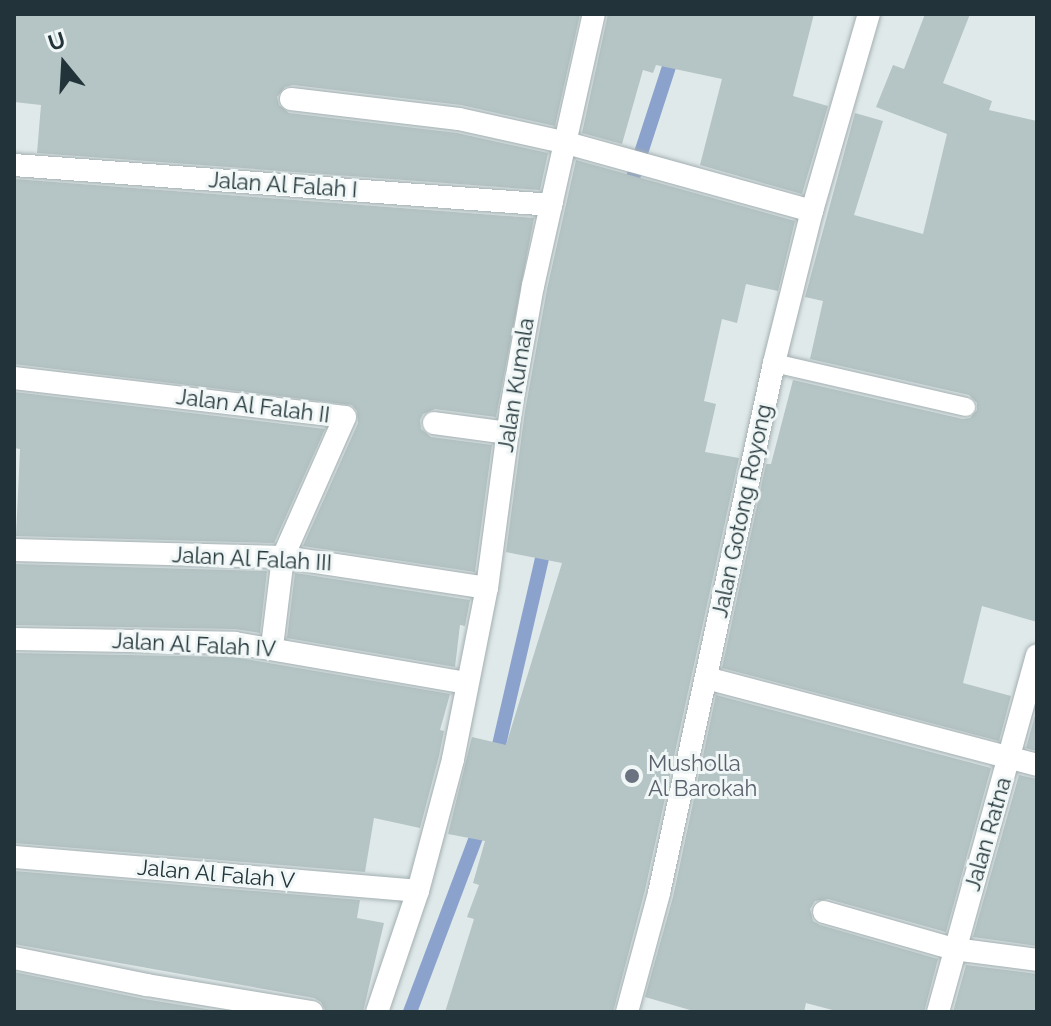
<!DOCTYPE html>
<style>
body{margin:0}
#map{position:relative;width:1051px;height:1026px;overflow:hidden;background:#e0e9ea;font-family:Raleway,sans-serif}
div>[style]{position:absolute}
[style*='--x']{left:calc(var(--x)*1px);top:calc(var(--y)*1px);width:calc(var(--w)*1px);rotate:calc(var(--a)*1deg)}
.stream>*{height:14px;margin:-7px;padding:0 7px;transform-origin:7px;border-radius:7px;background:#8ba2cc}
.building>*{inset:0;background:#b5c4c4}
.roads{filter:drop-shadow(0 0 2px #a3afb1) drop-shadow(0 0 2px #a3afb1)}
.service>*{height:18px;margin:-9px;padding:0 9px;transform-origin:9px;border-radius:9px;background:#fff}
.minor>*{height:22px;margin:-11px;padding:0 11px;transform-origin:11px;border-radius:11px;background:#fff}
.dots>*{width:22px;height:22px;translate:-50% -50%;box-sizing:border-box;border:4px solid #f0f7f6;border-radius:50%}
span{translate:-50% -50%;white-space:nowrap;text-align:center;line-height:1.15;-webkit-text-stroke:6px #f0f7f6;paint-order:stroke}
.street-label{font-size:22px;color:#223439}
.worship-label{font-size:22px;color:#5b616d}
.left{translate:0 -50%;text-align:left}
.frame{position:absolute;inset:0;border:16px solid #223439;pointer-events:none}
.north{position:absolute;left:24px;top:24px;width:80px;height:80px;-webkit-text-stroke:6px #f0f7f6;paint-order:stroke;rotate:342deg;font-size:22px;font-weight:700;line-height:32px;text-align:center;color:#223439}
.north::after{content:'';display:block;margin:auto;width:28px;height:36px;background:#223439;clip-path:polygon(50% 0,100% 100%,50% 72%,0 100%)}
</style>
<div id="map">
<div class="stream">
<i style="--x:628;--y:193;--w:188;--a:-72"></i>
<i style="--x:495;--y:762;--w:227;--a:-77"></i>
<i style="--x:410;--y:1012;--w:204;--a:-69.3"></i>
</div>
<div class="building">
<i style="clip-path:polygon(14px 14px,580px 14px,555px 126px,461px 105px,293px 85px,285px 87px,277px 97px,279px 105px,289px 113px,457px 133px,548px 153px,540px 190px,37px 153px,41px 105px,14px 102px)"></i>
<i style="clip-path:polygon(608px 14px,814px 14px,793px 96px,828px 106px,802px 194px,700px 165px,722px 79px,656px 65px,653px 73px,643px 70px,622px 144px,582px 133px)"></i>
<i style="clip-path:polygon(925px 14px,970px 14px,943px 83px,992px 101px,989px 110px,1037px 121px,1037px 622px,982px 606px,963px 683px,1011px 696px,999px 741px,722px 668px,766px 464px,771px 464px,793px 380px,963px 419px,970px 418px,977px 410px,977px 403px,969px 395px,810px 359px,823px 301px,805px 297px,855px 113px,883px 121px,854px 215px,923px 234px,947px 134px,876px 107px,893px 65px,904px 69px)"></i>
<i style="clip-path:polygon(576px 160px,795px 221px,778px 291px,746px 284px,737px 323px,722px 319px,704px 401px,716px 404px,705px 452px,739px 458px,645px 890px,613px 1012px,445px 1012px,474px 919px,467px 917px,479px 885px,473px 883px,485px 841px,448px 834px,472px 737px,506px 745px,562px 563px,506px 552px,525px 411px,547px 289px)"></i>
<i style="clip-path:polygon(14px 179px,534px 218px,496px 417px,435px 409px,423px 414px,420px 420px,421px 429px,431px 437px,492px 445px,475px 572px,303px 546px,358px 423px,357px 411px,352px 405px,14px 364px)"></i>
<i style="clip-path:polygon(14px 392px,325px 429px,274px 543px,16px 536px,20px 449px,14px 448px)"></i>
<i style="clip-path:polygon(14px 564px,267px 571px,260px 633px,235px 629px,14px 625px)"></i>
<i style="clip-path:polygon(295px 573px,470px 600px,465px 626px,460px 625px,455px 667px,287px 638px)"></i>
<i style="clip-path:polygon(14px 653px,234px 657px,450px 694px,440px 730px,444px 731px,439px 756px,420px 828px,374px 818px,365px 872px,14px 843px)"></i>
<i style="clip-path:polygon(716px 695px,991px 768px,946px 932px,828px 899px,815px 901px,810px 909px,813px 921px,820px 925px,938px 959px,924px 1012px,840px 1012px,806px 1003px,804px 1012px,697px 1012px,645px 997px,673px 897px)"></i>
<i style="clip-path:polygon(1037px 708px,1037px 751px,1026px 748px)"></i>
<i style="clip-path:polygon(1019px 775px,1037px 779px,1037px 946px,973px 937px)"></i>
<i style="clip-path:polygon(14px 871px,360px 900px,357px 918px,384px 923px,363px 1012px,326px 1012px,321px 1002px,314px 998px,14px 944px)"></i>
<i style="clip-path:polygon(966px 965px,1037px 974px,1037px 1012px,953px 1012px)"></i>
<i style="clip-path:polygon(14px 972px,144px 999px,225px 1012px,14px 1012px)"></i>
</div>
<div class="roads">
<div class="service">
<i style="--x:774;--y:363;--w:197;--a:12.9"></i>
</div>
<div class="minor">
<i style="--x:291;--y:99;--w:169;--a:6.8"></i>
<i style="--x:459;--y:119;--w:111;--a:12.5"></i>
<i style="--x:567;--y:143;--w:254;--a:15.5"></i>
<i style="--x:14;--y:165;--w:539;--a:4.25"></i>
<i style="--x:14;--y:378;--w:333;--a:6.7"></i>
<i style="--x:345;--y:417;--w:153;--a:113.9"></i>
<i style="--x:283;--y:557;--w:91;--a:97"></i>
<i style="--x:434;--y:423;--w:75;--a:7.7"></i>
<i style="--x:14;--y:550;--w:269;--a:1.5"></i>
<i style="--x:283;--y:557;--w:206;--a:8.6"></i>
<i style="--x:14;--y:639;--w:221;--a:1"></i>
<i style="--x:235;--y:643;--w:235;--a:9.8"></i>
<i style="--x:706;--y:678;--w:342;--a:14.7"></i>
<i style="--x:14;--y:857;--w:405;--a:4.8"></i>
<i style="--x:824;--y:912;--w:135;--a:15.9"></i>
<i style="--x:954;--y:949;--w:84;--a:7.5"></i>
<i style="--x:14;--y:958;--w:136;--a:11.5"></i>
<i style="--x:147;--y:985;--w:167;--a:9.3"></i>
<i style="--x:377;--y:1012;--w:128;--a:-71.3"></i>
<i style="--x:418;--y:891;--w:137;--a:-75.1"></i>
<i style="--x:453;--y:759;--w:174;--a:-78.8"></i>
<i style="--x:487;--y:588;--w:181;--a:-82.4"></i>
<i style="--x:511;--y:409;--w:125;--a:-79.9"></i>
<i style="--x:533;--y:286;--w:279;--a:-77.4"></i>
<i style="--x:627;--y:1012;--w:123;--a:-74.9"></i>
<i style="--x:659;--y:893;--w:542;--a:-77.76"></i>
<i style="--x:774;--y:363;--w:157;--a:-76"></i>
<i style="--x:812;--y:211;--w:205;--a:-73.9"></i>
<i style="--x:938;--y:1012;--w:370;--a:-74.5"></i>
</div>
</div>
<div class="dots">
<i style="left:632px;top:776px;background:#6b7280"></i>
</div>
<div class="street-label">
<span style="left:283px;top:185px;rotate:4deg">Jalan Al Falah I</span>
<span style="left:516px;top:385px;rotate:-81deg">Jalan Kumala</span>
<span style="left:253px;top:406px;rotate:7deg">Jalan Al Falah II</span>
<span style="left:742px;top:511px;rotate:-78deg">Jalan Gotong Royong</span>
<span style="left:252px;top:559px;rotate:3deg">Jalan Al Falah III</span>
<span style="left:194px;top:645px;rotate:3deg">Jalan Al Falah IV</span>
<span style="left:988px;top:834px;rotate:-74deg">Jalan Ratna</span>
<span style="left:216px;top:874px;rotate:5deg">Jalan Al Falah V</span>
</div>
<div class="worship-label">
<span class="left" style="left:648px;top:776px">Musholla<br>Al Barokah</span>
</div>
<div class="frame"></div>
<div class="north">U</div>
</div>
